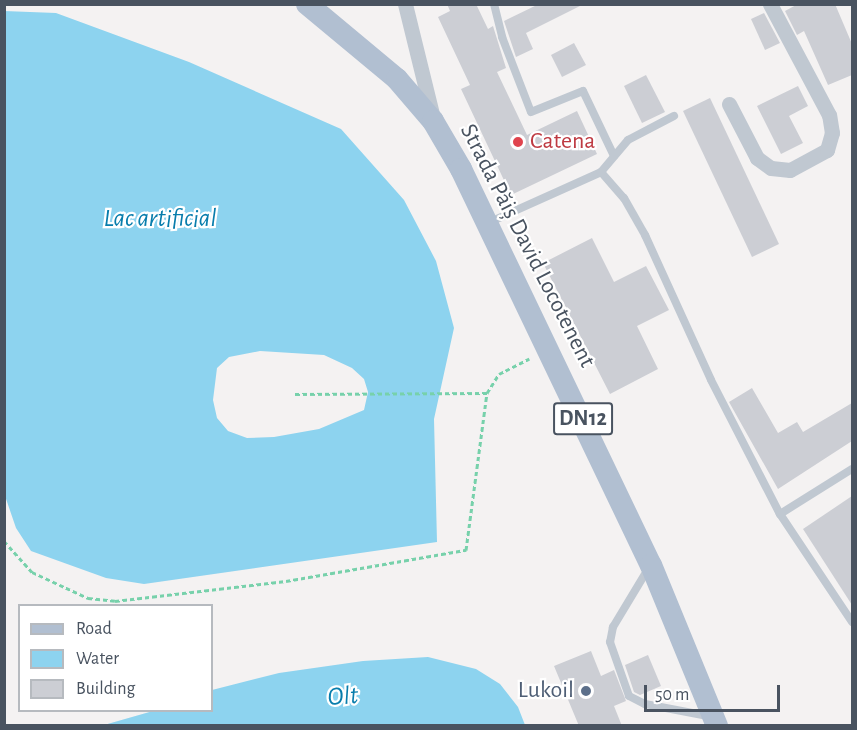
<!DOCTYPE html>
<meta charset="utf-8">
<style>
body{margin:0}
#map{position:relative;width:857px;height:730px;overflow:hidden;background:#f4f2f2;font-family:"Alegreya Sans",sans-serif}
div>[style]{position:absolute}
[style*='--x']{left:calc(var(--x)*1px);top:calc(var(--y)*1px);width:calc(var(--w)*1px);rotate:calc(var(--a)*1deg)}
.water>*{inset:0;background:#8dd3ef}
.building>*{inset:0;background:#ccced4}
.path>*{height:3px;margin-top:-1.5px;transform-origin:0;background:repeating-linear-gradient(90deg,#77d1ab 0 4.5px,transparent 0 7.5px)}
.service>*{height:8px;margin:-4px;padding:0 4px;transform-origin:4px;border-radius:4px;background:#c0c8d1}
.minor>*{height:15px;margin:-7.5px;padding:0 7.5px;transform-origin:7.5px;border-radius:7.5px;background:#c0c8d1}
.primary>*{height:22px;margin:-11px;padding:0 11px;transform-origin:11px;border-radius:11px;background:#b1bfd1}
.dots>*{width:16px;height:16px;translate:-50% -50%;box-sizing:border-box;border:3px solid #fff;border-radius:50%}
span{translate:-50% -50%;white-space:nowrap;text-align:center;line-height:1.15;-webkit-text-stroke:4.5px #fff;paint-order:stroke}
.shield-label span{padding:2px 4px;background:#fff;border:2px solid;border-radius:4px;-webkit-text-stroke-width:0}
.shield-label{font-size:22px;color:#495360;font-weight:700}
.health-label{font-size:24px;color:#be3a42}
.left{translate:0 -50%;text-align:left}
.street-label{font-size:24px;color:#495360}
.service-label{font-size:24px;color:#4e5e75}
.right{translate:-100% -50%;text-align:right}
.water-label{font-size:26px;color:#087dac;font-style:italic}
.frame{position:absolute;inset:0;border:6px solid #495360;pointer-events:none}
.legend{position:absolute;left:18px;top:604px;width:195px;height:108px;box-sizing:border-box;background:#fff;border:2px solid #b6babf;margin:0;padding:8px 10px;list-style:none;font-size:18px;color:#495360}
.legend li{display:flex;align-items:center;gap:12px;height:30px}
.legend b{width:30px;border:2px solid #b6babf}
.scale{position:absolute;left:644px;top:685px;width:136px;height:27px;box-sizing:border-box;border:3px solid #495360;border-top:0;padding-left:8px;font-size:18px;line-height:21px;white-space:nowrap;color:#495360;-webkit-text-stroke:4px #fff;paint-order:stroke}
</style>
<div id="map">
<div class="water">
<i style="clip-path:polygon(evenodd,4px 11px,56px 13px,189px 62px,341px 129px,404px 200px,436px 261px,454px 328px,434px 419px,437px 542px,144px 584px,106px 578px,31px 551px,16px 528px,4px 493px,4px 11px,260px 351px,324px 355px,352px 368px,364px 379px,368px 392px,364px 410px,319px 429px,274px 437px,247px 438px,228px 431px,217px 418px,213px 400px,217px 368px,229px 357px,260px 351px)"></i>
<i style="clip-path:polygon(428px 657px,476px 669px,500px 684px,518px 707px,525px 725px,104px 725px,153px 711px,212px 710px,212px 690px,279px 673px,363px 661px)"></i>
</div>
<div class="building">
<i style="clip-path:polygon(447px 4px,476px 4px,488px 29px,493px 26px,506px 68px,497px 72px,527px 135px,577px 111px,597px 154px,511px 195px,461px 89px,470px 85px,438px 17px,450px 11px)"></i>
<i style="clip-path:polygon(539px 4px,584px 4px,526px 33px,533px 49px,516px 57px,504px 21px)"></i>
<i style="clip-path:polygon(798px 4px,835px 4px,852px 44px,852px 75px,828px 85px,804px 31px,797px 35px,785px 11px)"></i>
<i style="clip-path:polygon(764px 13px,780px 43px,765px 50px,751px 19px)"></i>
<i style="clip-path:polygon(574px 43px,586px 65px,562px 77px,551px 55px)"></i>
<i style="clip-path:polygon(646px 75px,665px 112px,642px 123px,624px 86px)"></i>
<i style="clip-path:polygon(798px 86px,808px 106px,789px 116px,803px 143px,781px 154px,757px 106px)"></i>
<i style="clip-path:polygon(710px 98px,779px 244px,752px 257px,683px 111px)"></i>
<i style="clip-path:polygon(592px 238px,614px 282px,646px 266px,669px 310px,637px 326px,658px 369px,610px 394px,543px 263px)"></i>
<i style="clip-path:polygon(752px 388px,778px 433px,797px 422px,803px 432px,852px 403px,852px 441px,778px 489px,729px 402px)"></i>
<i style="clip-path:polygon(852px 496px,852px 605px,803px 529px)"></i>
<i style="clip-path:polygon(591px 651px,601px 676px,614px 670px,626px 701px,614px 706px,622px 726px,579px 726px,554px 666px)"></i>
<i style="clip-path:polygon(648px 655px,661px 686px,640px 695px,634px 692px,625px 665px)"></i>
</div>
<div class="path">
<i style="--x:487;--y:393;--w:22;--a:-58"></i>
<i style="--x:499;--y:374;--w:34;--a:-27"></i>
<i style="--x:4;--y:541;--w:42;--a:47.9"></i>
<i style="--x:32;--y:572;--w:62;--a:24.9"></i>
<i style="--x:88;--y:598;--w:27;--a:6"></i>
<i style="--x:115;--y:601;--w:172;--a:-6.7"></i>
<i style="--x:286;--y:581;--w:183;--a:-9.8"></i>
<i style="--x:466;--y:550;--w:158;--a:-82.4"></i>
<i style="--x:487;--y:393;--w:192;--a:179.7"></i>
</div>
<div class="service">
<i style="--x:494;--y:4;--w:34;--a:76"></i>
<i style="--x:502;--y:37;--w:80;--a:68.9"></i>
<i style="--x:531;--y:112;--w:56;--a:-22"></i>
<i style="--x:583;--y:91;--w:72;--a:64.5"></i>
<i style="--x:601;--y:172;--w:35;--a:49"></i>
<i style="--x:624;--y:198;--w:43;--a:60.4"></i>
<i style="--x:645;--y:235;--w:159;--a:65.5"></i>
<i style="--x:711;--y:380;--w:151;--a:62.8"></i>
<i style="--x:780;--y:514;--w:130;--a:56.3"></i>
<i style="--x:490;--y:222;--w:122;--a:-24.2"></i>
<i style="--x:601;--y:172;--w:42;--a:-49.8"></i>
<i style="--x:628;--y:140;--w:52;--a:-27.6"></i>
<i style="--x:780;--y:514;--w:85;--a:-32"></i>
<i style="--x:648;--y:569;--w:68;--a:121.1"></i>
<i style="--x:613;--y:627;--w:15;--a:101"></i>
<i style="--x:610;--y:642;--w:57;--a:70.6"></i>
<i style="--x:629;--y:696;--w:18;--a:27"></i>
<i style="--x:645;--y:704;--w:64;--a:10.8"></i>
</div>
<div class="minor">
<i style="--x:405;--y:4;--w:117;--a:76.2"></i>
<i style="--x:729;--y:104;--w:61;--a:62.6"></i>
<i style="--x:757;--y:158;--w:17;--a:36"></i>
<i style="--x:771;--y:168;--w:19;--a:6"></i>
<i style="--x:790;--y:170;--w:42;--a:-28.4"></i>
<i style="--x:827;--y:150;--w:18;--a:-74"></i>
<i style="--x:832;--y:133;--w:18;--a:-99"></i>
<i style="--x:829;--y:115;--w:126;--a:-118"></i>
</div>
<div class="primary">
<i style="--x:307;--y:4;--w:117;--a:39.8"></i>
<i style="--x:397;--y:79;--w:55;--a:49.4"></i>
<i style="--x:433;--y:121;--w:56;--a:59.7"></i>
<i style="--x:461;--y:169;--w:439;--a:64.4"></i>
<i style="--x:651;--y:565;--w:174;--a:67.7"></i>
</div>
<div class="dots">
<i style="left:518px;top:142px;background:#e0444e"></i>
<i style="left:586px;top:691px;background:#5c6f8a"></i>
</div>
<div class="shield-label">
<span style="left:583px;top:419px">DN12</span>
</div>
<div class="health-label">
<span class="left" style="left:530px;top:142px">Catena</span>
</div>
<div class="street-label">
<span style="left:527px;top:246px;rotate:63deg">Strada Păiș David Locotenent</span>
</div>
<div class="service-label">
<span class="right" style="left:574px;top:691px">Lukoil</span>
</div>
<div class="water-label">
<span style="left:160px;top:219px">Lac artificial</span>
<span style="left:343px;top:697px;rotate:-4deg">Olt</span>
</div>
<div class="frame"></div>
<ul class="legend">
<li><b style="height:8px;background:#b1bfd1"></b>Road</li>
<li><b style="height:16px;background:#8dd3ef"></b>Water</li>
<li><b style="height:16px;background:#ccced4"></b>Building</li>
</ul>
<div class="scale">50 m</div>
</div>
